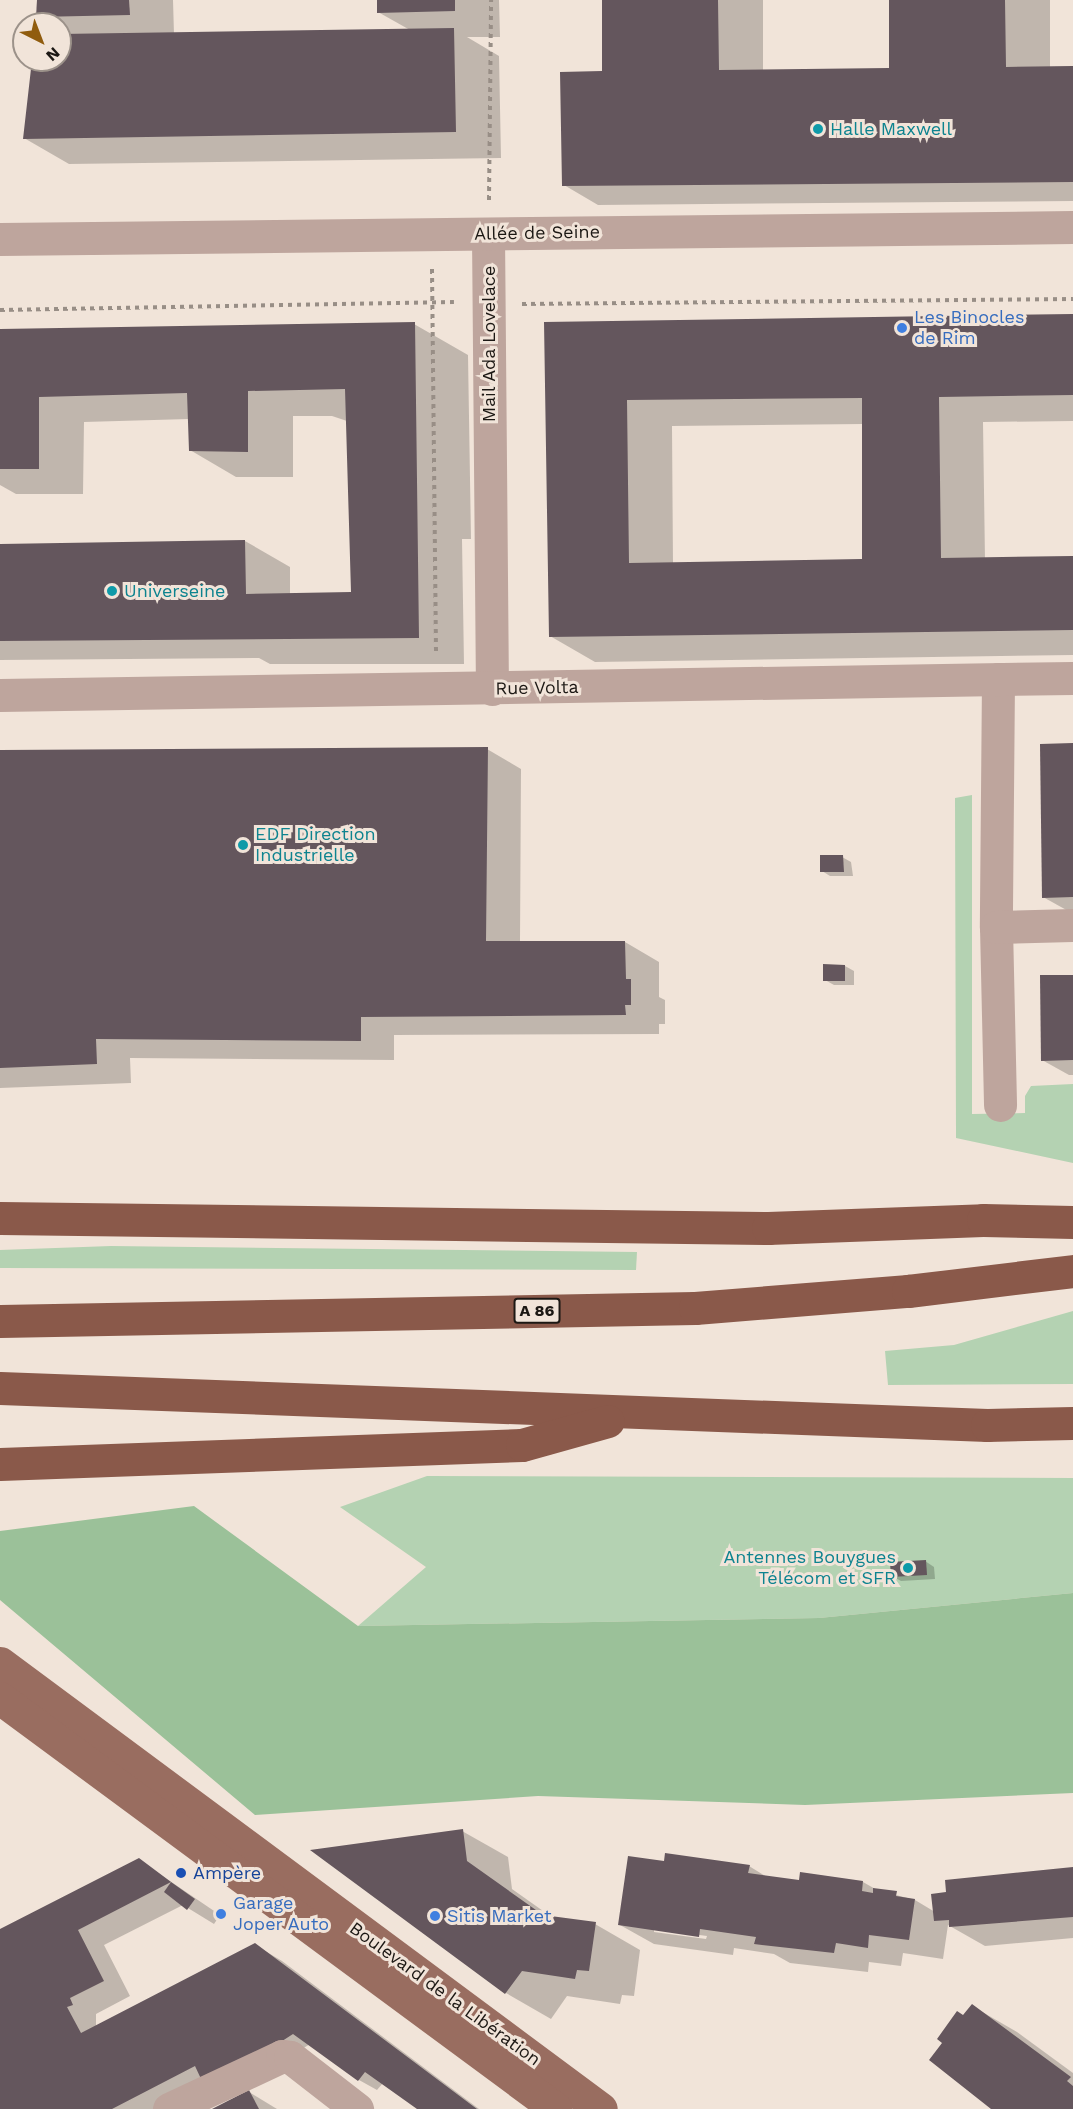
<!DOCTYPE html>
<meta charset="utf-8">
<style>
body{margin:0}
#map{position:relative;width:1073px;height:2109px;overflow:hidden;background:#f1e4d9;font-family:"Work Sans",sans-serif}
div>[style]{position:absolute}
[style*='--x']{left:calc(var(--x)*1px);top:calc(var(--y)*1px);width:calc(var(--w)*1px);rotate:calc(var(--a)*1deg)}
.green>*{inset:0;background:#b4d2b2}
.forest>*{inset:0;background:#9bc199}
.shadow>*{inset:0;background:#0003}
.building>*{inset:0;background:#64565d}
.path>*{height:4px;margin-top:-2px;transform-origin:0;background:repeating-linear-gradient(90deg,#988e86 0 4.5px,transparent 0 9px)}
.minor>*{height:33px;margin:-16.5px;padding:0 16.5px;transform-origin:16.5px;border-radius:16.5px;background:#bea59d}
.major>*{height:33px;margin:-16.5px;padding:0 16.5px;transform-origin:16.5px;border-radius:16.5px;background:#996d60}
.highway>*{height:33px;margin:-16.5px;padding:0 16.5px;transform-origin:16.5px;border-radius:16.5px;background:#8a594a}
.dots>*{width:16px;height:16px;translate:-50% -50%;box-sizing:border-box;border:3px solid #f1e4d9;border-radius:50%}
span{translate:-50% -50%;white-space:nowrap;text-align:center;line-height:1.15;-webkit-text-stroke:6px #f1e4d9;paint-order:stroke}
.shield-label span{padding:2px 4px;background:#f1e4d9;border:2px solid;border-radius:4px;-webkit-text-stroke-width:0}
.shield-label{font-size:16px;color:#1c1814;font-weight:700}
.culture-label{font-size:18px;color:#0d838f}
.left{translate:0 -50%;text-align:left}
.right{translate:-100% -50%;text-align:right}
.street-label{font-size:18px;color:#1c1814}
.shop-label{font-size:18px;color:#366cbe}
.transit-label{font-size:18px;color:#164399}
.north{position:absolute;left:12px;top:12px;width:60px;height:60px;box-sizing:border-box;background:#f1e4d9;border:2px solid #9c928a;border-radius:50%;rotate:138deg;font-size:16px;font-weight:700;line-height:24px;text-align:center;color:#1c1814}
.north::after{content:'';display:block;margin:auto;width:21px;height:27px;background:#905c0e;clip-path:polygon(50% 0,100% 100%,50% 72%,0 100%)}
</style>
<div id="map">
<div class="green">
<i style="clip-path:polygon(972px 795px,972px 1114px,1025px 1113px,1025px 1096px,1031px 1086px,1073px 1084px,1073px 1163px,956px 1138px,955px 798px)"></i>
<i style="clip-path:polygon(111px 1246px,637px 1252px,636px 1270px,0 1268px,0 1250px)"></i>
<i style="clip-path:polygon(1073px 1311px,1073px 1384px,888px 1385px,885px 1351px,954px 1345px)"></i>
<i style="clip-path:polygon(427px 1476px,1073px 1478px,1073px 1593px,819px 1618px,358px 1626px,426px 1567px,340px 1507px)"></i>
</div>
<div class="forest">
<i style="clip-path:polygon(194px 1506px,358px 1626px,819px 1618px,1073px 1593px,1073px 1793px,805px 1805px,538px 1796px,255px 1815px,0 1600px,0 1531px)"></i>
</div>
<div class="shadow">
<i style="clip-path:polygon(38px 0,173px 0,174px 34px,410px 30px,378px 12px,378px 0,499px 0,500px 37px,467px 37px,499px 56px,501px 158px,69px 164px,24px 138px,33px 60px,60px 60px,60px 35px,70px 35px,60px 29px,60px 24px,51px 24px,37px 16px)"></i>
<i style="clip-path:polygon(603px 0,763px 0,763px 71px,891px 70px,890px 0,1050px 0,1050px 68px,1073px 68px,1073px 201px,598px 205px,564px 185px,604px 73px)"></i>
<i style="clip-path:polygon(evenodd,1073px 316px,1073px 421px,983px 422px,985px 559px,1073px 558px,1073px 655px,595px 662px,550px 636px,545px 324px,1073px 316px,864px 424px,864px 561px,673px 564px,672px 426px,864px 424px)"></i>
<i style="clip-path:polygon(414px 324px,468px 355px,471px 539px,462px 539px,464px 664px,270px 664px,259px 658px,0 660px,0 545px,245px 541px,290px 567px,290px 594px,352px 594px,347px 421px,332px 416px,293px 416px,293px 477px,236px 477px,190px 450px,189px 419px,84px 422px,83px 494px,16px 494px,0 485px,0 331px)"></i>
<i style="clip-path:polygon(1073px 745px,1073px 912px,1070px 912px,1043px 897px)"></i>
<i style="clip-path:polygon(487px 749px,521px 769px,520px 942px,625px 942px,659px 962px,659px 997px,665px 1000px,665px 1024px,659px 1024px,659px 1034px,394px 1035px,394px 1060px,130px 1058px,131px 1083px,0 1088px,0 751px)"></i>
<i style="clip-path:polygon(842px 857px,851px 862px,853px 876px,830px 876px,822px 871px)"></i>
<i style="clip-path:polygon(845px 966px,854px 971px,854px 985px,834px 985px,825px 980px)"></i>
<i style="clip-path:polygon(1073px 976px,1073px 1075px,1069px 1075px,1042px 1060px)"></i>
<i style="clip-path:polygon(925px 1561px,934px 1567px,935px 1579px,901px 1581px,892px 1576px)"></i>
<i style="clip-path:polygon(462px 1831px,508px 1857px,512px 1889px,553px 1918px,595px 1924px,640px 1950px,634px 1996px,622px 1995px,620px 2004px,567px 1996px,551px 2019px,506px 1993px,314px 1851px)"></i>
<i style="clip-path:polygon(139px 1860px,220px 1915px,214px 1924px,183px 1905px,104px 1945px,130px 1996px,96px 2014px,96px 2027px,255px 1945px,282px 1961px,479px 2109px,419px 2109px,383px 2083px,377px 2090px,359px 2080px,310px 2044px,280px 2063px,166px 2109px,0 2109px,0 1931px)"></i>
<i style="clip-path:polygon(evenodd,665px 1862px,749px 1866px,767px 1877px,800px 1881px,801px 1874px,863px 1882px,877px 1890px,915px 1900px,935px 1912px,1073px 1869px,1073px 1938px,985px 1946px,948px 1925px,943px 1959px,903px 1953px,901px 1966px,869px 1962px,868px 1972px,790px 1963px,774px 1954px,734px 1948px,733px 1955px,654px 1944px,620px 1925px,665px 1862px,654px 1929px,707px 1936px,706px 1939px,654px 1932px,654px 1929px)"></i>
<i style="clip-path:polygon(972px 2006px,1017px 2032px,1073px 2073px,1073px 2109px,992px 2109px)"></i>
<i style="clip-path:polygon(249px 2092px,277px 2109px,215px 2109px)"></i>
</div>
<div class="building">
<i style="clip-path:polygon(37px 0,129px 0,130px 15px,36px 17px)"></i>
<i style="clip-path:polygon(377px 0,455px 0,455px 11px,377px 13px)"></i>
<i style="clip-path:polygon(602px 0,718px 0,719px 70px,889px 68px,889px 0,1005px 0,1006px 67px,1073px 66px,1073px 182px,562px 186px,560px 72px,602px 71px)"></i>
<i style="clip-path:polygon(454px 28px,456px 132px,23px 139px,32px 60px,60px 60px,60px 34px)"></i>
<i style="clip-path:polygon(evenodd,1073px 314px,1073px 395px,939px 397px,941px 558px,1073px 556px,1073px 630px,549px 637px,544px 322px,1073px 314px,862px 398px,862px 559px,629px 563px,627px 400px,862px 398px)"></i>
<i style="clip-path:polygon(415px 322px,419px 638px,0 641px,0 544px,245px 540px,246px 594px,351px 592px,345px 389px,248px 391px,248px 452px,189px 451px,187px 393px,39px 397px,39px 469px,0 469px,0 329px)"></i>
<i style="clip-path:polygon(1073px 743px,1073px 897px,1042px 898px,1040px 744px)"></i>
<i style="clip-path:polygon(488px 747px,486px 941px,625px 941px,626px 979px,631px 979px,631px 1005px,625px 1005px,626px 1015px,361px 1017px,361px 1041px,96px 1039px,97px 1064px,0 1068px,0 750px)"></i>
<i style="clip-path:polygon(820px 855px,843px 855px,844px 872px,820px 872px)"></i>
<i style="clip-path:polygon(823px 964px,845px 965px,845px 981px,823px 981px)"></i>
<i style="clip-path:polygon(1040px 975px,1073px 975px,1073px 1060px,1041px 1061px)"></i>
<i style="clip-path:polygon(926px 1560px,927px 1575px,891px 1577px,890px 1562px)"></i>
<i style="clip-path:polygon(463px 1829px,467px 1861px,543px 1915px,596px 1922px,589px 1971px,577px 1970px,575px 1979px,522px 1971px,505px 1994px,310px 1850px)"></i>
<i style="clip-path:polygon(665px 1853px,750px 1865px,748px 1873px,799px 1880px,800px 1872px,863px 1881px,862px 1891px,873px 1893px,873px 1888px,897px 1891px,896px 1896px,915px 1899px,909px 1940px,869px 1935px,868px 1948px,836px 1943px,834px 1953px,754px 1944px,756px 1937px,700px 1929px,699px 1937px,618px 1925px,628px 1856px,664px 1861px)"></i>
<i style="clip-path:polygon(139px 1858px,171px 1882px,78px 1930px,104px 1981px,70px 1998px,73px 2005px,67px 2007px,81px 2033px,255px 1943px,477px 2109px,417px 2109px,365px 2072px,358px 2081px,293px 2034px,262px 2054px,202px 2081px,195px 2066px,112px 2109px,0 2109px,0 1929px)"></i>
<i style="clip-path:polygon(1073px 1867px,1073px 1917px,949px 1927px,949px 1920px,934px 1921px,931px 1894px,946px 1892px,945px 1880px)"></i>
<i style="clip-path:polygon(171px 1882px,195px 1899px,187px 1910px,164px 1892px)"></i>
<i style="clip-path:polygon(972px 2004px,1071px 2077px,1067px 2081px,1073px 2086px,1073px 2109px,991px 2109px,929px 2060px,942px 2043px,937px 2039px,957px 2011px,963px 2015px)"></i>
<i style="clip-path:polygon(249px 2090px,259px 2109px,212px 2109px)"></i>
</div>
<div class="path">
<i style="--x:489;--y:200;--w:200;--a:-89.4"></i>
<i style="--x:432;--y:269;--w:385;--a:89.4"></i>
<i style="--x:522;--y:304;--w:551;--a:-0.52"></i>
<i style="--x:0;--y:310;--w:454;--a:-1"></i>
</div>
<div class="minor">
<i style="--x:488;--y:234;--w:455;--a:89.5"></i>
<i style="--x:0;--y:239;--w:1073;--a:-0.64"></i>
<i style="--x:998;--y:679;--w:248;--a:90.5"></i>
<i style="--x:996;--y:927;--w:178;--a:88.7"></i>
<i style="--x:0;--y:695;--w:1073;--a:-0.91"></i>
<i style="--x:996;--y:927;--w:77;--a:-1.5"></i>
<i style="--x:169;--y:2109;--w:125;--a:-25.1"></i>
<i style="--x:282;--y:2056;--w:8;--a:7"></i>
<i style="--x:290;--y:2057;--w:85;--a:37.8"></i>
</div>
<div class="major">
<i style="--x:0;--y:1663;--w:748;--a:36.58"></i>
<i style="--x:0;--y:1698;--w:691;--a:36.47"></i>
</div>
<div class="highway">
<i style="--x:0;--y:1218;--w:768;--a:0.75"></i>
<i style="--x:768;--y:1228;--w:215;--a:-2.1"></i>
<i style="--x:983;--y:1220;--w:90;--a:1.3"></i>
<i style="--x:0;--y:1321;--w:695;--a:-1.07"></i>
<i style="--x:695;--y:1308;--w:214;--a:-4.6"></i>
<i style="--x:908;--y:1291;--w:166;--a:-6.9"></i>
<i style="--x:0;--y:1388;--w:988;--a:2.15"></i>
<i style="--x:987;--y:1425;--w:86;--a:-1.3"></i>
<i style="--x:0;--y:1464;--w:522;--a:-2.08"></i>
<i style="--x:522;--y:1445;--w:89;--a:-15.6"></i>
</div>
<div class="dots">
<i style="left:818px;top:129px;background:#0f9aa8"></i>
<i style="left:902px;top:328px;background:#3f7fe0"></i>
<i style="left:112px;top:591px;background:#0f9aa8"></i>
<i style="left:243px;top:845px;background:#0f9aa8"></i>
<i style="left:908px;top:1568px;background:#0f9aa8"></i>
<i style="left:181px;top:1873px;background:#1a4fb4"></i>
<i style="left:221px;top:1914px;background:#3f7fe0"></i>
<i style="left:435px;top:1916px;background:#3f7fe0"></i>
</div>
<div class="shield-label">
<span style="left:537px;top:1311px">A 86</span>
</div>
<div class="culture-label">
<span class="left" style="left:830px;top:129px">Halle Maxwell</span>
<span class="left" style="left:124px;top:591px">Universeine</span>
<span class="left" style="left:255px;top:845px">EDF Direction<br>Industrielle</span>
<span class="right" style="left:896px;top:1568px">Antennes Bouygues<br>Télécom et SFR</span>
</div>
<div class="street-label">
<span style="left:537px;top:233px;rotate:-1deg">Allée de Seine</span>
<span style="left:489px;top:344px;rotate:-90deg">Mail Ada Lovelace</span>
<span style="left:537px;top:688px;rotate:-1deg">Rue Volta</span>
<span style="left:445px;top:1994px;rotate:36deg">Boulevard de la Libération</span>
</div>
<div class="shop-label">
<span class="left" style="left:914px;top:328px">Les Binocles<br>de Rim</span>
<span class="left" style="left:233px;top:1914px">Garage<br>Joper Auto</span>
<span class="left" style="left:447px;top:1916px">Sitis Market</span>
</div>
<div class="transit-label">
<span class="left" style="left:193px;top:1873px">Ampère</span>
</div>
<div class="north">N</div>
</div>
